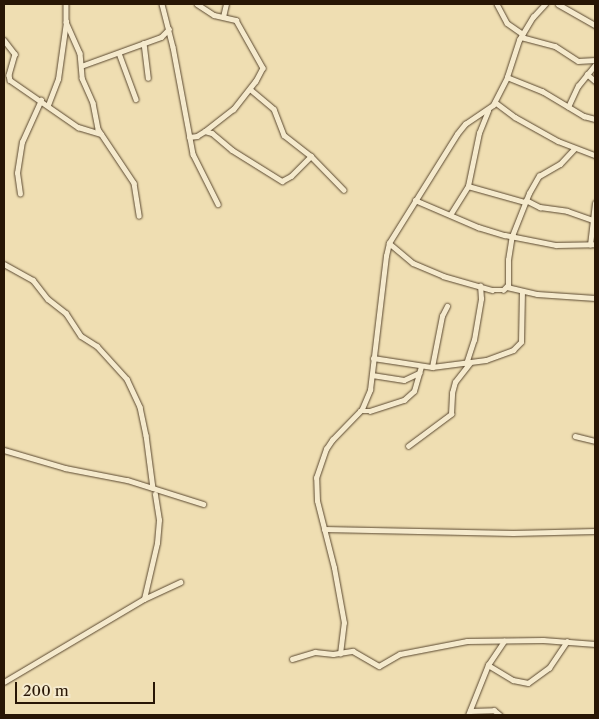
<!DOCTYPE html>
<style>
body{margin:0}
#map{position:relative;width:599px;height:719px;overflow:hidden;background:#efdeb2;font-family:"Libre Caslon Text",serif}
div>[style]{position:absolute}
[style*='--x']{left:calc(var(--x)*1px);top:calc(var(--y)*1px);width:calc(var(--w)*1px);rotate:calc(var(--a)*1deg)}
.roads{filter:drop-shadow(0 0 1px #5a4830) drop-shadow(0 0 1px #5a4830)}
.street>*{height:4.5px;margin:-2.25px;padding:0 2.25px;transform-origin:2.25px;border-radius:2.25px;background:#f5eacd}
span{translate:-50% -50%;white-space:nowrap;text-align:center;line-height:1.15;-webkit-text-stroke:4px #f5eacd;paint-order:stroke}
.frame{position:absolute;inset:0;border:5px solid #281605;pointer-events:none}
.scale{position:absolute;left:15px;top:682px;width:140px;height:22px;box-sizing:border-box;border:2px solid #281605;border-top:0;padding-left:6px;font-size:15px;line-height:18px;white-space:nowrap;color:#281605;-webkit-text-stroke:4px #f5eacd;paint-order:stroke}
</style>
<div id="map">
<div class="roads">
<div class="street">
<i style="--x:66;--y:4;--w:18;--a:90"></i>
<i style="--x:66;--y:22;--w:34;--a:66"></i>
<i style="--x:80;--y:53;--w:25;--a:85"></i>
<i style="--x:82;--y:78;--w:27;--a:66"></i>
<i style="--x:93;--y:103;--w:26;--a:79"></i>
<i style="--x:98;--y:129;--w:65;--a:56.3"></i>
<i style="--x:134;--y:183;--w:33;--a:81"></i>
<i style="--x:162;--y:4;--w:44;--a:75.7"></i>
<i style="--x:173;--y:47;--w:109;--a:79.4"></i>
<i style="--x:193;--y:154;--w:56;--a:63.4"></i>
<i style="--x:197;--y:4;--w:20;--a:33"></i>
<i style="--x:214;--y:15;--w:23;--a:13"></i>
<i style="--x:236;--y:20;--w:55;--a:60.6"></i>
<i style="--x:263;--y:68;--w:15;--a:118"></i>
<i style="--x:256;--y:81;--w:36;--a:128"></i>
<i style="--x:234;--y:109;--w:36;--a:142"></i>
<i style="--x:497;--y:4;--w:21;--a:62"></i>
<i style="--x:507;--y:23;--w:19;--a:35"></i>
<i style="--x:558;--y:4;--w:43;--a:29.6"></i>
<i style="--x:223;--y:17;--w:13;--a:-77"></i>
<i style="--x:521;--y:37;--w:35;--a:15"></i>
<i style="--x:555;--y:46;--w:27;--a:33"></i>
<i style="--x:578;--y:61;--w:17;--a:-3"></i>
<i style="--x:4;--y:40;--w:18;--a:52"></i>
<i style="--x:15;--y:54;--w:22;--a:106"></i>
<i style="--x:9;--y:75;--w:5;--a:79"></i>
<i style="--x:10;--y:80;--w:83;--a:34.7"></i>
<i style="--x:78;--y:127;--w:24;--a:17"></i>
<i style="--x:144;--y:43;--w:35;--a:83"></i>
<i style="--x:119;--y:53;--w:49;--a:69.7"></i>
<i style="--x:81;--y:66;--w:85;--a:-19.9"></i>
<i style="--x:161;--y:37;--w:11;--a:-45"></i>
<i style="--x:587;--y:74;--w:11;--a:41"></i>
<i style="--x:507;--y:77;--w:38;--a:22"></i>
<i style="--x:542;--y:91;--w:49;--a:30.8"></i>
<i style="--x:584;--y:116;--w:11;--a:15"></i>
<i style="--x:250;--y:89;--w:31;--a:40"></i>
<i style="--x:274;--y:109;--w:28;--a:69"></i>
<i style="--x:284;--y:135;--w:34;--a:38"></i>
<i style="--x:311;--y:156;--w:47;--a:45.9"></i>
<i style="--x:495;--y:102;--w:25;--a:37"></i>
<i style="--x:515;--y:117;--w:49;--a:29.2"></i>
<i style="--x:558;--y:141;--w:40;--a:21"></i>
<i style="--x:48;--y:105;--w:28;--a:-69"></i>
<i style="--x:58;--y:79;--w:58;--a:-82"></i>
<i style="--x:568;--y:107;--w:23;--a:-65"></i>
<i style="--x:578;--y:86;--w:27;--a:-51"></i>
<i style="--x:189;--y:137;--w:8;--a:-7"></i>
<i style="--x:197;--y:136;--w:9;--a:-32"></i>
<i style="--x:205;--y:131;--w:7;--a:16"></i>
<i style="--x:212;--y:133;--w:26;--a:40"></i>
<i style="--x:232;--y:150;--w:59;--a:31.8"></i>
<i style="--x:282;--y:181;--w:10;--a:-29"></i>
<i style="--x:291;--y:176;--w:28;--a:-45"></i>
<i style="--x:468;--y:186;--w:59;--a:15.7"></i>
<i style="--x:20;--y:194;--w:21;--a:-98"></i>
<i style="--x:17;--y:173;--w:31;--a:-81"></i>
<i style="--x:22;--y:142;--w:46;--a:-65.7"></i>
<i style="--x:415;--y:200;--w:69;--a:23.2"></i>
<i style="--x:478;--y:227;--w:28;--a:17"></i>
<i style="--x:505;--y:235;--w:52;--a:11.1"></i>
<i style="--x:556;--y:245;--w:39;--a:-1"></i>
<i style="--x:526;--y:200;--w:16;--a:27"></i>
<i style="--x:540;--y:207;--w:27;--a:8"></i>
<i style="--x:567;--y:211;--w:28;--a:19"></i>
<i style="--x:450;--y:215;--w:34;--a:-58"></i>
<i style="--x:468;--y:186;--w:54;--a:-78.3"></i>
<i style="--x:479;--y:133;--w:24;--a:-68"></i>
<i style="--x:389;--y:243;--w:31;--a:40"></i>
<i style="--x:413;--y:263;--w:33;--a:23"></i>
<i style="--x:443;--y:276;--w:51;--a:15.9"></i>
<i style="--x:492;--y:290;--w:11;--a:0"></i>
<i style="--x:503;--y:290;--w:7;--a:-45"></i>
<i style="--x:508;--y:285;--w:25;--a:-90"></i>
<i style="--x:508;--y:260;--w:24;--a:-81"></i>
<i style="--x:512;--y:236;--w:46;--a:-68.4"></i>
<i style="--x:529;--y:193;--w:20;--a:-60"></i>
<i style="--x:539;--y:176;--w:24;--a:-30"></i>
<i style="--x:560;--y:164;--w:21;--a:-47"></i>
<i style="--x:590;--y:245;--w:42;--a:-83.2"></i>
<i style="--x:4;--y:264;--w:33;--a:29"></i>
<i style="--x:33;--y:280;--w:24;--a:52"></i>
<i style="--x:48;--y:299;--w:23;--a:38"></i>
<i style="--x:66;--y:313;--w:27;--a:57"></i>
<i style="--x:81;--y:336;--w:19;--a:32"></i>
<i style="--x:97;--y:346;--w:45;--a:47.7"></i>
<i style="--x:127;--y:379;--w:31;--a:65"></i>
<i style="--x:140;--y:407;--w:29;--a:78"></i>
<i style="--x:146;--y:435;--w:53;--a:82.5"></i>
<i style="--x:507;--y:287;--w:31;--a:13"></i>
<i style="--x:537;--y:294;--w:58;--a:3.9"></i>
<i style="--x:373;--y:358;--w:60;--a:8.7"></i>
<i style="--x:432;--y:367;--w:54;--a:-7.4"></i>
<i style="--x:486;--y:360;--w:29;--a:-20"></i>
<i style="--x:513;--y:350;--w:11;--a:-45"></i>
<i style="--x:521;--y:342;--w:50;--a:-88.9"></i>
<i style="--x:466;--y:364;--w:25;--a:-72"></i>
<i style="--x:474;--y:340;--w:42;--a:-80.3"></i>
<i style="--x:481;--y:299;--w:13;--a:-94"></i>
<i style="--x:432;--y:367;--w:52;--a:-78.9"></i>
<i style="--x:442;--y:316;--w:11;--a:-63"></i>
<i style="--x:372;--y:375;--w:32;--a:9"></i>
<i style="--x:404;--y:380;--w:17;--a:-25"></i>
<i style="--x:360;--y:411;--w:10;--a:0"></i>
<i style="--x:370;--y:411;--w:36;--a:-18"></i>
<i style="--x:404;--y:400;--w:13;--a:-42"></i>
<i style="--x:414;--y:391;--w:25;--a:-74"></i>
<i style="--x:575;--y:436;--w:21;--a:14"></i>
<i style="--x:408;--y:446;--w:54;--a:-36.7"></i>
<i style="--x:451;--y:414;--w:21;--a:-87"></i>
<i style="--x:452;--y:393;--w:11;--a:-75"></i>
<i style="--x:455;--y:382;--w:24;--a:-52"></i>
<i style="--x:4;--y:450;--w:64;--a:16.4"></i>
<i style="--x:65;--y:468;--w:63;--a:11"></i>
<i style="--x:127;--y:480;--w:80;--a:17.5"></i>
<i style="--x:324;--y:529;--w:189;--a:1.2"></i>
<i style="--x:513;--y:533;--w:82;--a:-1.4"></i>
<i style="--x:144;--y:599;--w:57;--a:-76.9"></i>
<i style="--x:157;--y:543;--w:23;--a:-85"></i>
<i style="--x:159;--y:520;--w:26;--a:-99"></i>
<i style="--x:340;--y:654;--w:31;--a:-83"></i>
<i style="--x:344;--y:623;--w:56;--a:-100.3"></i>
<i style="--x:334;--y:568;--w:69;--a:-104.2"></i>
<i style="--x:317;--y:501;--w:23;--a:-92"></i>
<i style="--x:316;--y:478;--w:31;--a:-71"></i>
<i style="--x:326;--y:449;--w:11;--a:-56"></i>
<i style="--x:332;--y:440;--w:43;--a:-45.9"></i>
<i style="--x:362;--y:409;--w:21;--a:-67"></i>
<i style="--x:370;--y:390;--w:135;--a:-83.2"></i>
<i style="--x:386;--y:256;--w:13;--a:-77"></i>
<i style="--x:389;--y:243;--w:128;--a:-58"></i>
<i style="--x:457;--y:134;--w:13;--a:-51"></i>
<i style="--x:465;--y:124;--w:34;--a:-34"></i>
<i style="--x:493;--y:105;--w:31;--a:-63"></i>
<i style="--x:507;--y:77;--w:39;--a:-72"></i>
<i style="--x:519;--y:40;--w:27;--a:-59"></i>
<i style="--x:533;--y:17;--w:18;--a:-47"></i>
<i style="--x:292;--y:659;--w:24;--a:-17"></i>
<i style="--x:315;--y:652;--w:18;--a:6"></i>
<i style="--x:333;--y:654;--w:20;--a:-9"></i>
<i style="--x:353;--y:651;--w:30;--a:30"></i>
<i style="--x:379;--y:666;--w:24;--a:-30"></i>
<i style="--x:400;--y:654;--w:68;--a:-11"></i>
<i style="--x:467;--y:641;--w:76;--a:-0.8"></i>
<i style="--x:543;--y:640;--w:52;--a:4.4"></i>
<i style="--x:488;--y:665;--w:29;--a:31"></i>
<i style="--x:513;--y:680;--w:15;--a:11"></i>
<i style="--x:528;--y:683;--w:26;--a:-36"></i>
<i style="--x:549;--y:668;--w:32;--a:-56"></i>
<i style="--x:4;--y:682;--w:163;--a:-30.7"></i>
<i style="--x:144;--y:599;--w:40;--a:-25"></i>
<i style="--x:470;--y:711;--w:24;--a:-2"></i>
<i style="--x:494;--y:710;--w:8;--a:40"></i>
<i style="--x:468;--y:715;--w:54;--a:-68.2"></i>
<i style="--x:488;--y:665;--w:29;--a:-56"></i>
</div>
</div>
<div class="frame"></div>
<div class="scale">200 m</div>
</div>
